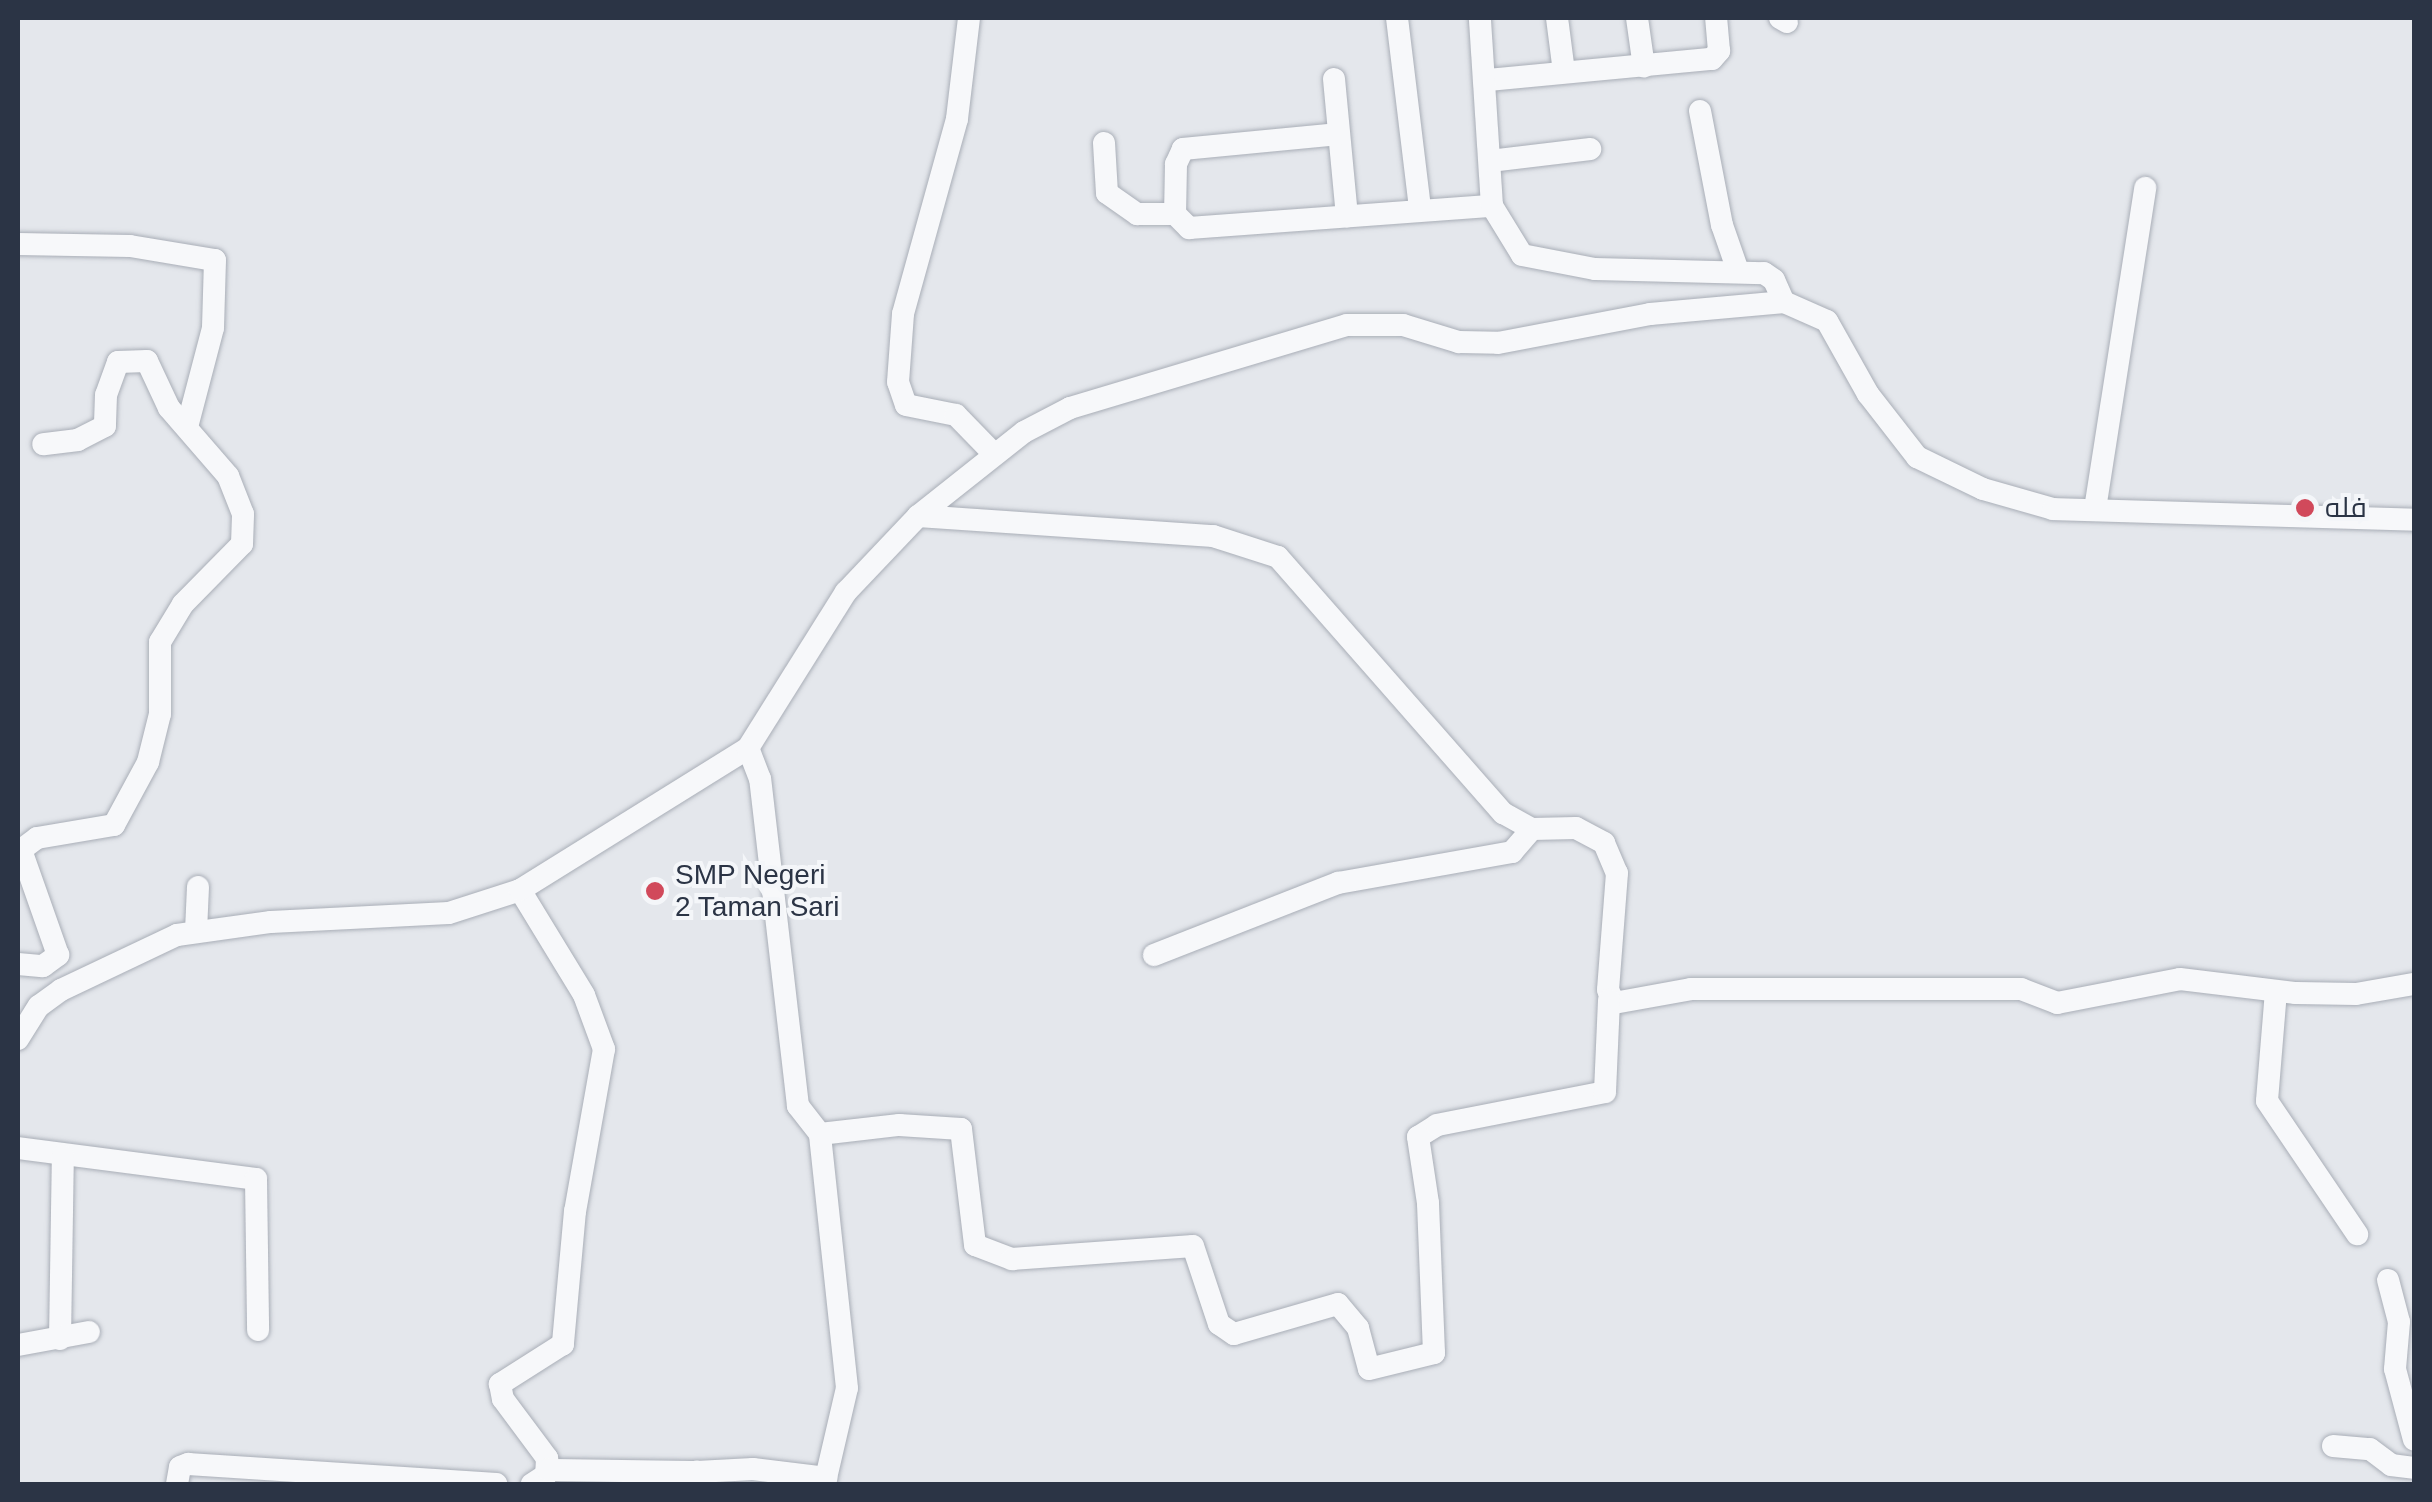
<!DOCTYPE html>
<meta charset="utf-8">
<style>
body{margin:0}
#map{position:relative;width:2432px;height:1502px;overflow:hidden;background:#e4e7ec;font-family:Helvetica,Cairo,sans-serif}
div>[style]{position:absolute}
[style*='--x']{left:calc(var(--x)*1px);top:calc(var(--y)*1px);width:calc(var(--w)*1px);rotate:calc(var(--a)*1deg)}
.roads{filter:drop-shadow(0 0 2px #a9aeb7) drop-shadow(0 0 2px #a9aeb7)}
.minor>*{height:22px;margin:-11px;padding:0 11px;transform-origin:11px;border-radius:11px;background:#f7f8fa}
.dots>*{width:28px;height:28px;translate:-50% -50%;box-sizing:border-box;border:5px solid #f4f6f9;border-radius:50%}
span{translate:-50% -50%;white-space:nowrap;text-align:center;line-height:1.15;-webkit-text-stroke:8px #f4f6f9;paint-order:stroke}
.poi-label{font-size:28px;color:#2b3445}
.left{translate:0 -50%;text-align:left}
.frame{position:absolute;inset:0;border:20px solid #2b3445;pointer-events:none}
</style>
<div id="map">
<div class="roads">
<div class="minor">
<i style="--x:969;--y:18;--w:102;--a:96.8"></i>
<i style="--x:957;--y:119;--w:202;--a:105.5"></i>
<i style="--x:903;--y:314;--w:68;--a:94.2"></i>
<i style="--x:898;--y:382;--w:24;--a:71"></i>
<i style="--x:906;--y:405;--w:51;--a:11.3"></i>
<i style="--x:956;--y:415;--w:53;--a:45.8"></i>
<i style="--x:1397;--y:18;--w:191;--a:83.1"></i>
<i style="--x:1557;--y:18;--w:54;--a:82.6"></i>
<i style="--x:1637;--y:18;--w:49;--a:81.9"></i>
<i style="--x:1780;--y:18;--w:8;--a:30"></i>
<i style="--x:1334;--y:79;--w:138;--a:84.6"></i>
<i style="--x:1488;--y:80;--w:225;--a:-5.4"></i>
<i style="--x:1712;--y:59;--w:11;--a:-49"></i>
<i style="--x:1719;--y:51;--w:33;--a:-95"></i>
<i style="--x:1700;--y:111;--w:116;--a:79.1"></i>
<i style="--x:1722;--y:225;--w:49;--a:70.8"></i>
<i style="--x:1339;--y:134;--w:157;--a:174.5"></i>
<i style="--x:1183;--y:149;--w:17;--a:115"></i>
<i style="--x:1176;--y:164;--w:50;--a:91.1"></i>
<i style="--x:1175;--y:214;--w:20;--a:45"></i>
<i style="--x:1189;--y:228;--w:304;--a:-4.2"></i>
<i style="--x:1492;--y:206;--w:188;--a:-93.7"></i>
<i style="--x:1104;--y:143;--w:50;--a:86.6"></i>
<i style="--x:1107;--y:193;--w:37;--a:35"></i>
<i style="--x:1137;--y:214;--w:38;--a:0"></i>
<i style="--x:1490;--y:161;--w:101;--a:-6.8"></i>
<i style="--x:1492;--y:206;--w:57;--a:58.5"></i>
<i style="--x:1522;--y:255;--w:74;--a:10.9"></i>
<i style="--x:1595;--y:269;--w:169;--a:1.4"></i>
<i style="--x:1764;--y:273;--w:12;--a:35"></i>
<i style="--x:1774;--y:280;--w:24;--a:66"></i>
<i style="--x:18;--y:244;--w:112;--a:1"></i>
<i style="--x:130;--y:246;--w:86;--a:9.4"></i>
<i style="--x:215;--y:260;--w:68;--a:91.7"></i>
<i style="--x:213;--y:328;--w:102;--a:104.7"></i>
<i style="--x:2095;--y:509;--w:325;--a:-81.1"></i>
<i style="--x:918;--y:516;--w:296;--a:3.9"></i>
<i style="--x:1213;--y:536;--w:68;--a:17.9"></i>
<i style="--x:1278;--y:557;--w:341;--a:48.7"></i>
<i style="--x:1503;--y:813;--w:33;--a:29"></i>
<i style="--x:1532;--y:829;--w:44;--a:-1.3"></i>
<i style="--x:1576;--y:828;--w:32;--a:28"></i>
<i style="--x:1604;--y:843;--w:33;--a:67"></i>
<i style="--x:1617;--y:873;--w:117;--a:94.4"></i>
<i style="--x:1608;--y:990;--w:14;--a:65"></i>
<i style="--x:1614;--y:1003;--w:78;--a:-10.3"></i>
<i style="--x:1691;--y:989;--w:330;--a:0"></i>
<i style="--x:2021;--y:989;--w:39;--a:21"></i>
<i style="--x:2057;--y:1003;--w:125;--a:-11"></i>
<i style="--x:2180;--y:979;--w:117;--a:6.9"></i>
<i style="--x:2296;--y:993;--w:60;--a:1"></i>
<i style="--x:2356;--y:994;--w:59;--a:-9.8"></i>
<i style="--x:520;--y:890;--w:123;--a:58.6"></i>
<i style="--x:584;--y:995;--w:58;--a:69.7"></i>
<i style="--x:604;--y:1049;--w:165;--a:100.1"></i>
<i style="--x:575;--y:1211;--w:134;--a:95.2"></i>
<i style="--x:563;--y:1344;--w:75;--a:147.6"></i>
<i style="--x:500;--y:1384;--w:15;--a:79"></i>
<i style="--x:503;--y:1399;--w:74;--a:53.3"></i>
<i style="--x:547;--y:1458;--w:17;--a:93"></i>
<i style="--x:546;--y:1475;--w:17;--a:147"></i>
<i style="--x:196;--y:931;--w:44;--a:-87.4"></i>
<i style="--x:1154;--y:955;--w:198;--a:-21.4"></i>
<i style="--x:1338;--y:883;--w:177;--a:-10.1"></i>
<i style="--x:1512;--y:852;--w:30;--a:-49"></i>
<i style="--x:18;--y:964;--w:25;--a:5"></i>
<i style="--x:43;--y:966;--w:19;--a:-36"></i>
<i style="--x:58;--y:955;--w:111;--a:-109.4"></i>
<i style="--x:21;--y:850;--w:20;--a:-37"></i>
<i style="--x:37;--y:838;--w:78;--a:-9.6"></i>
<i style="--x:114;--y:825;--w:72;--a:-61.6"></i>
<i style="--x:148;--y:762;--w:49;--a:-76"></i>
<i style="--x:160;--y:714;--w:72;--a:-90"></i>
<i style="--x:160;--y:642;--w:44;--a:-58.8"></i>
<i style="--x:183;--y:604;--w:84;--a:-45.5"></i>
<i style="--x:242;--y:544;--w:30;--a:-88"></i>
<i style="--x:243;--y:514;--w:41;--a:-111.5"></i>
<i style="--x:228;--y:476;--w:90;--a:-130.9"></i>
<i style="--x:169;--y:408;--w:52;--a:-115.1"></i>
<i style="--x:147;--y:361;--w:29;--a:178"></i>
<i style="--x:118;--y:362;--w:35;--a:110"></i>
<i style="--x:106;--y:395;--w:31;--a:92"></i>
<i style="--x:105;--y:426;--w:30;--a:153"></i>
<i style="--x:78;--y:440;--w:35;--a:173"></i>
<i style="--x:2276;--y:991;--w:110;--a:94.7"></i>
<i style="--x:2267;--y:1101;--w:161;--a:55.9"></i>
<i style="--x:18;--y:1039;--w:39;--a:-58"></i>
<i style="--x:39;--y:1006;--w:27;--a:-36"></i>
<i style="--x:61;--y:990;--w:128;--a:-25.4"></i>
<i style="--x:177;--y:935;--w:95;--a:-7.9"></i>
<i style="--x:271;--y:922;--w:178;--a:-2.9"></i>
<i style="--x:449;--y:913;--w:75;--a:-17.9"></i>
<i style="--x:520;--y:890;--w:269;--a:-31.9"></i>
<i style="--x:748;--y:748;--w:184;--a:-57.9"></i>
<i style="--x:846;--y:592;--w:105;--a:-46.5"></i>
<i style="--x:918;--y:516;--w:135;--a:-38.4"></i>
<i style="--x:1024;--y:432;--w:52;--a:-27.6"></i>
<i style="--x:1070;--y:408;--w:289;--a:-16.7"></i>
<i style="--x:1347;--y:325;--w:56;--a:0"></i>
<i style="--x:1403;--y:325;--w:59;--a:16.9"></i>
<i style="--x:1459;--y:342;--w:39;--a:1"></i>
<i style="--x:1498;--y:343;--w:155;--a:-10.8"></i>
<i style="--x:1650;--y:314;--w:135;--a:-5.1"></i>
<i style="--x:1784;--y:302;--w:47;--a:23.8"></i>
<i style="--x:1827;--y:321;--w:84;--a:60.7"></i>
<i style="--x:1868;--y:394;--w:80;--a:52.1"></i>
<i style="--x:1917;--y:457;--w:73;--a:25.9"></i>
<i style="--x:1983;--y:489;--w:73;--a:15.9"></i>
<i style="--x:2053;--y:509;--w:361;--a:1.7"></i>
<i style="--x:820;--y:1134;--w:80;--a:-6.5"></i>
<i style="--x:899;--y:1125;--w:62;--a:3.7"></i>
<i style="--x:961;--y:1129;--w:117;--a:83.1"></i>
<i style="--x:975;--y:1245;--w:40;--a:21"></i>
<i style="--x:1012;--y:1259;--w:181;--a:-4.1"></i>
<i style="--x:1193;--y:1246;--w:82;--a:71.6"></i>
<i style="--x:1219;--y:1324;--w:18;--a:34"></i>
<i style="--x:1234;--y:1334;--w:108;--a:-16.1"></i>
<i style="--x:1338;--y:1304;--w:31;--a:50"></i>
<i style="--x:1358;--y:1328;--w:42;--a:75"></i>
<i style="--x:1369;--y:1369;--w:67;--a:-13.8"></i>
<i style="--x:1434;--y:1353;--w:150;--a:-92.3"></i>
<i style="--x:1428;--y:1203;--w:67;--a:-98.6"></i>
<i style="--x:1418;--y:1137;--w:22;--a:-32"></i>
<i style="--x:1437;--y:1125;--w:171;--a:-11.1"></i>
<i style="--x:1605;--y:1092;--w:92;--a:-87.5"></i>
<i style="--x:18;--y:1148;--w:240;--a:7.4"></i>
<i style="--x:256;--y:1179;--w:151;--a:89.2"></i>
<i style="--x:2388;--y:1280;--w:43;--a:75.3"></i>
<i style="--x:2399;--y:1322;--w:47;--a:94.9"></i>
<i style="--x:2395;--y:1369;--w:73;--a:75"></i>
<i style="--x:60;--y:1339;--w:183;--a:-89.1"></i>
<i style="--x:18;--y:1345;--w:72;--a:-10.4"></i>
<i style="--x:2333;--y:1446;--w:37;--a:5"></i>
<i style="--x:2370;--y:1449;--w:26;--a:37"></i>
<i style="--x:2391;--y:1465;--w:23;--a:7"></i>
<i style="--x:548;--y:1470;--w:149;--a:0.8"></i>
<i style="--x:177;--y:1484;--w:17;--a:-80"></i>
<i style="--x:180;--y:1467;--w:9;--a:-21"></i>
<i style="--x:188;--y:1464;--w:309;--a:3.7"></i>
<i style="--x:693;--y:1484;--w:13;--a:-72"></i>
<i style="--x:697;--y:1472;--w:56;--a:-3.1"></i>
<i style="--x:753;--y:1469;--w:74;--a:7"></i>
<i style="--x:826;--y:1478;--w:92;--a:-76.9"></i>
<i style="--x:847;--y:1388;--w:255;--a:-96.1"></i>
<i style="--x:820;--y:1134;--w:36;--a:-128"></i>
<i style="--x:798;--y:1106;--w:329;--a:-96.6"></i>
<i style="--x:760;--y:779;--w:33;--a:-111"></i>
</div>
</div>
<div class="dots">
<i style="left:2305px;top:508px;background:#d1495b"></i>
<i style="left:655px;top:891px;background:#d1495b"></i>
</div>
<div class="poi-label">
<span class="left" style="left:2325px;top:508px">فله</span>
<span class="left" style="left:675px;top:891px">SMP Negeri<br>2 Taman Sari</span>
</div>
<div class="frame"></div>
</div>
